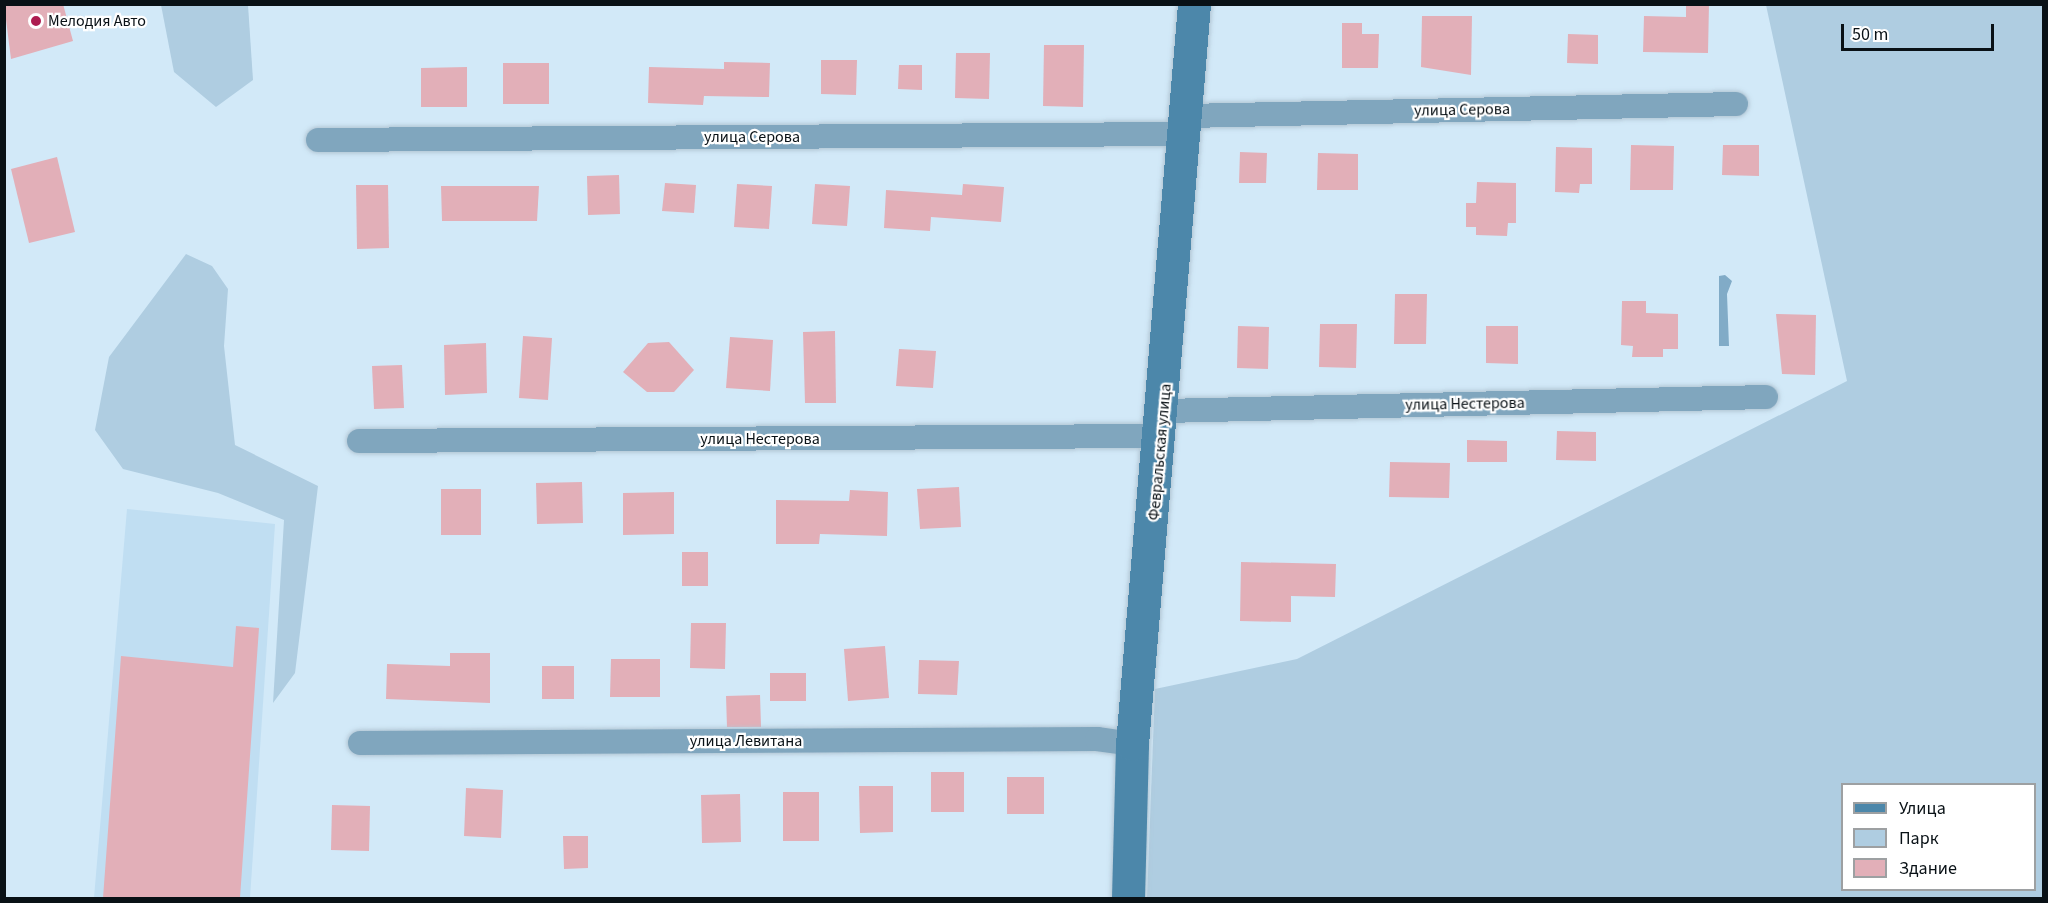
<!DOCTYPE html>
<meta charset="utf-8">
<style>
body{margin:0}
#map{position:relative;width:2048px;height:903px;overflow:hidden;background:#d2e9f8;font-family:"Source Sans 3",sans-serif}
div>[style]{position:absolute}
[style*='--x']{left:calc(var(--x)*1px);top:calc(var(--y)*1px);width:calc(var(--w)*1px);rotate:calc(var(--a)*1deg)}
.built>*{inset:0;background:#c0def2}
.green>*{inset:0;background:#afcde1}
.water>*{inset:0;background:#81abc7}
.building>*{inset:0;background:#e2afb8}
.roads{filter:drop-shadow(0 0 2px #b2c6d4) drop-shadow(0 0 2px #b2c6d4)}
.minor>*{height:24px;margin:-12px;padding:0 12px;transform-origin:12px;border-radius:12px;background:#80a6be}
.secondary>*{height:33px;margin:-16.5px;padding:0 16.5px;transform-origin:16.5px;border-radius:16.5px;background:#4c87aa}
.dots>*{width:16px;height:16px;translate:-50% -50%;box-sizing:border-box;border:3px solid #fff;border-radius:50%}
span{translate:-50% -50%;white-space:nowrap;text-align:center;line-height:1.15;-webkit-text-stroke:4.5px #fff;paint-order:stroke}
.poi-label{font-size:16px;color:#091116}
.left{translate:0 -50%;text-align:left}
.street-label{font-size:16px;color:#091116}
.frame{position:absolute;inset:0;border:6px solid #091116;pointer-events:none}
.legend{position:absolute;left:1841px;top:783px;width:195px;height:108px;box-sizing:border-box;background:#fff;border:2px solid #9da0a2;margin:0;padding:8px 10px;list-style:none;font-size:18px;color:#091116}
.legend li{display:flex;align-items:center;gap:12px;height:30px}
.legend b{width:30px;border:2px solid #9da0a2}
.scale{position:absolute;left:1841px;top:24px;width:153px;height:27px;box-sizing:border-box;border:3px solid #091116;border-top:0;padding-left:8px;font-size:18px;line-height:21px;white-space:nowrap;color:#091116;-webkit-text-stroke:4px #fff;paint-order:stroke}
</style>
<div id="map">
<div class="built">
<i style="clip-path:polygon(127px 509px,275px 524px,250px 898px,94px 898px)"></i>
</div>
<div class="green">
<i style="clip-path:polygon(161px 5px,248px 5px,253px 80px,216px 107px,174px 72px)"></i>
<i style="clip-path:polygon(evenodd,1766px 5px,2043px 5px,2043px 898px,1147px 898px,1155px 689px,1297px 659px,1847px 381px,1766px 5px,1842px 784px,2034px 784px,2034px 890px,1842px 890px,1842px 784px)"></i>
<i style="clip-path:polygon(186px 254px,212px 266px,228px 289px,224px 346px,235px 445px,318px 486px,295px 673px,273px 703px,284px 520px,218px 493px,123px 469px,95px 430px,109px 357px)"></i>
</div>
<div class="water">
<i style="clip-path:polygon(1725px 275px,1732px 281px,1727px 294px,1729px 346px,1719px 346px,1719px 276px)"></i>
</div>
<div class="building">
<i style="clip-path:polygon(4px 4px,63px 4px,73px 41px,11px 59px)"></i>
<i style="clip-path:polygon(1686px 4px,1709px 4px,1708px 53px,1643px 52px,1644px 16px,1686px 17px)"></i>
<i style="clip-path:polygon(1422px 16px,1472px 16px,1471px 75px,1421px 67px)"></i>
<i style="clip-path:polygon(1342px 23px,1362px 23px,1362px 34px,1379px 34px,1378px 68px,1342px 68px)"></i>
<i style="clip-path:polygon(1568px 34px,1598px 35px,1598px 64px,1567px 63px)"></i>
<i style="clip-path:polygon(1044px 45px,1084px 45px,1083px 107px,1043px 106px)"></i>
<i style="clip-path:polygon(956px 53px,990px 53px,989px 99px,955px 98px)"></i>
<i style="clip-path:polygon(821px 60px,857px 60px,856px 95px,821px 94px)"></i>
<i style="clip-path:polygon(724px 62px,770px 63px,769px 97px,704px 96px,703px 105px,648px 103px,649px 67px,724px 69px)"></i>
<i style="clip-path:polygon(503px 63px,549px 63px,549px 104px,503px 104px)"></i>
<i style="clip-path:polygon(899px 65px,922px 65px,922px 90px,898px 89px)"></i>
<i style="clip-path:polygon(467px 67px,467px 107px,421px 107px,421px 68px)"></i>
<i style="clip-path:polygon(1631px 145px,1674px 146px,1673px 190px,1630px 190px)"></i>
<i style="clip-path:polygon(1723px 145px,1759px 145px,1759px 176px,1722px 175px)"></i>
<i style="clip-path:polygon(1556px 147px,1592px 148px,1592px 184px,1580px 184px,1579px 193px,1555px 192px)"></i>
<i style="clip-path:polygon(1240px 152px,1267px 153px,1266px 183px,1239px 183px)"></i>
<i style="clip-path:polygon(1318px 153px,1358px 154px,1358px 190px,1317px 190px)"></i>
<i style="clip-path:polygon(57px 157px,75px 232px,29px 243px,11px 169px)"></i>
<i style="clip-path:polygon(619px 175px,620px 214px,588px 215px,587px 176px)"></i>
<i style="clip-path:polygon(1477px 182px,1516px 183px,1516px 223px,1508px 223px,1507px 236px,1476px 235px,1476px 227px,1466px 227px,1466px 203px,1476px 203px)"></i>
<i style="clip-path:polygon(665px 183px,696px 185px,694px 213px,662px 211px)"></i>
<i style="clip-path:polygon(737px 184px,772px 186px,769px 229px,734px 227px)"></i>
<i style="clip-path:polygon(815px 184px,850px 186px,847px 226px,812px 224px)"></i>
<i style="clip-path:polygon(963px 184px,1004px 187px,1001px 222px,931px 217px,930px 231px,884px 228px,886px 190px,962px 195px)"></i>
<i style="clip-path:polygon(356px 185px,388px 185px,389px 248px,357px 249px)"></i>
<i style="clip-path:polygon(441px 186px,539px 186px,537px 221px,442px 221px)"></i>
<i style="clip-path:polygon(1395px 294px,1427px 294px,1426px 344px,1394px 344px)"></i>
<i style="clip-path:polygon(1622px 301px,1646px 301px,1646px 313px,1678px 314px,1678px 349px,1663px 349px,1663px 357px,1632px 357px,1633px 346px,1621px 345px)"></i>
<i style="clip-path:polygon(1776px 314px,1816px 315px,1815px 375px,1782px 374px)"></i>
<i style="clip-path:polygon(1320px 324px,1357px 324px,1356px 368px,1319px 367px)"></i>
<i style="clip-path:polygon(1238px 326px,1269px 327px,1268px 369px,1237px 368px)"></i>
<i style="clip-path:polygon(1486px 326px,1518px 326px,1518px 364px,1486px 363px)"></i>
<i style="clip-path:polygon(835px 331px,836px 403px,805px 403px,803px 332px)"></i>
<i style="clip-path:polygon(523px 336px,552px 338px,548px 400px,519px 398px)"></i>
<i style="clip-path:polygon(730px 337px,773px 340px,770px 391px,726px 388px)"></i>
<i style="clip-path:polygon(669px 342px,694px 370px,674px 392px,647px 392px,623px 372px,648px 343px)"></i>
<i style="clip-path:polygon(486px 343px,487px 393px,445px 395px,444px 345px)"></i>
<i style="clip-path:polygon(899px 349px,936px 351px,933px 388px,896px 386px)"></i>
<i style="clip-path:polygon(402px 365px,404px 408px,374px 409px,372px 366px)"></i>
<i style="clip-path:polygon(1557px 431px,1596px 432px,1596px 461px,1556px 460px)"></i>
<i style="clip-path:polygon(1467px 440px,1507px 441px,1507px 462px,1467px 462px)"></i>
<i style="clip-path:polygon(1390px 462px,1450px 463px,1449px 498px,1389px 497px)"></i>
<i style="clip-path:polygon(582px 482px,583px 523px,537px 524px,536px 483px)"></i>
<i style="clip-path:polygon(959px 487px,961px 527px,920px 529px,917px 489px)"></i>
<i style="clip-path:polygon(441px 489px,481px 489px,481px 535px,441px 535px)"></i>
<i style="clip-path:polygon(850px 490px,888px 492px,887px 536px,820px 534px,819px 544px,776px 544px,776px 500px,849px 501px)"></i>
<i style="clip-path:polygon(674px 492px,674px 534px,623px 535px,623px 493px)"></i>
<i style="clip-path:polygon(682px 552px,708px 552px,708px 586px,682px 586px)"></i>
<i style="clip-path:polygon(1241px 562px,1336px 564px,1335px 597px,1291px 596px,1291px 622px,1240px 621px)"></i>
<i style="clip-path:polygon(691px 623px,726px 623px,725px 669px,690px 668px)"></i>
<i style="clip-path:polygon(236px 626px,259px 628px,240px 898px,103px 898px,121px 656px,233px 667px)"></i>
<i style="clip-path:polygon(885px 646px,889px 698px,848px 701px,844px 649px)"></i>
<i style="clip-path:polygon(450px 653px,490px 653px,490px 703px,386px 699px,387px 664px,450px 666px)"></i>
<i style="clip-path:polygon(611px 659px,660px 659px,660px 697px,610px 697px)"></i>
<i style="clip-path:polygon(919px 660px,959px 661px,957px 695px,918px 694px)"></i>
<i style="clip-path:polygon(542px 666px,574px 666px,574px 699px,542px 699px)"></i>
<i style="clip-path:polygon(770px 673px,806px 673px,806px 701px,770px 701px)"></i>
<i style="clip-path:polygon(760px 695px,761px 727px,727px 727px,726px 696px)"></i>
<i style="clip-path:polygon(931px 772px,964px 772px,964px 812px,931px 812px)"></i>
<i style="clip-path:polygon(1007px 777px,1044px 777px,1044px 814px,1007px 814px)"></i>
<i style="clip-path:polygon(859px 786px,893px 786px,893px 832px,860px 833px)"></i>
<i style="clip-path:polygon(466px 788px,503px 790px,501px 838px,464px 836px)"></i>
<i style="clip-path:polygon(783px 792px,819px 792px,819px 841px,783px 841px)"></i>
<i style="clip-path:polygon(740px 794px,741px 842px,702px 843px,701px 795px)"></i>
<i style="clip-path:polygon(332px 805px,370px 806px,369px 851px,331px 850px)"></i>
<i style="clip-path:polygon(563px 836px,588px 836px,588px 868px,564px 869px)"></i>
</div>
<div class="roads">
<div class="minor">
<i style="--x:1187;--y:116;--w:549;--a:-1.25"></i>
<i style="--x:318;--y:140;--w:868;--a:-0.4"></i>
<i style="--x:1164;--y:411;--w:602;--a:-1.33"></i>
<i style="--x:359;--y:441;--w:803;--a:-0.36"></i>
<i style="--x:360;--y:743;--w:737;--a:-0.31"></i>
<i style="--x:1097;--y:739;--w:35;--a:8"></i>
</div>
<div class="secondary">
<i style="--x:1128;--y:898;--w:154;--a:-88.5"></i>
<i style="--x:1132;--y:744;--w:743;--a:-85.21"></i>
</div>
</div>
<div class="dots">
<i style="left:36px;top:21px;background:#ad1c50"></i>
</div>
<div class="poi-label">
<span class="left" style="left:48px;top:21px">Мелодия Авто</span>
</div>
<div class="street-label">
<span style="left:1462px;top:110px;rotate:-1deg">улица Серова</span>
<span style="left:752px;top:137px">улица Серова</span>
<span style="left:1465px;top:404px;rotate:-1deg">улица Нестерова</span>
<span style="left:760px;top:439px">улица Нестерова</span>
<span style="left:1160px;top:452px;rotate:-85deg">Февральская улица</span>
<span style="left:746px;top:741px">улица Левитана</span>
</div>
<div class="frame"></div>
<ul class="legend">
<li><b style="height:8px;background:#4c87aa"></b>Улица</li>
<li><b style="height:16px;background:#afcde1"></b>Парк</li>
<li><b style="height:16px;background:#e2afb8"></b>Здание</li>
</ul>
<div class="scale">50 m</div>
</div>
